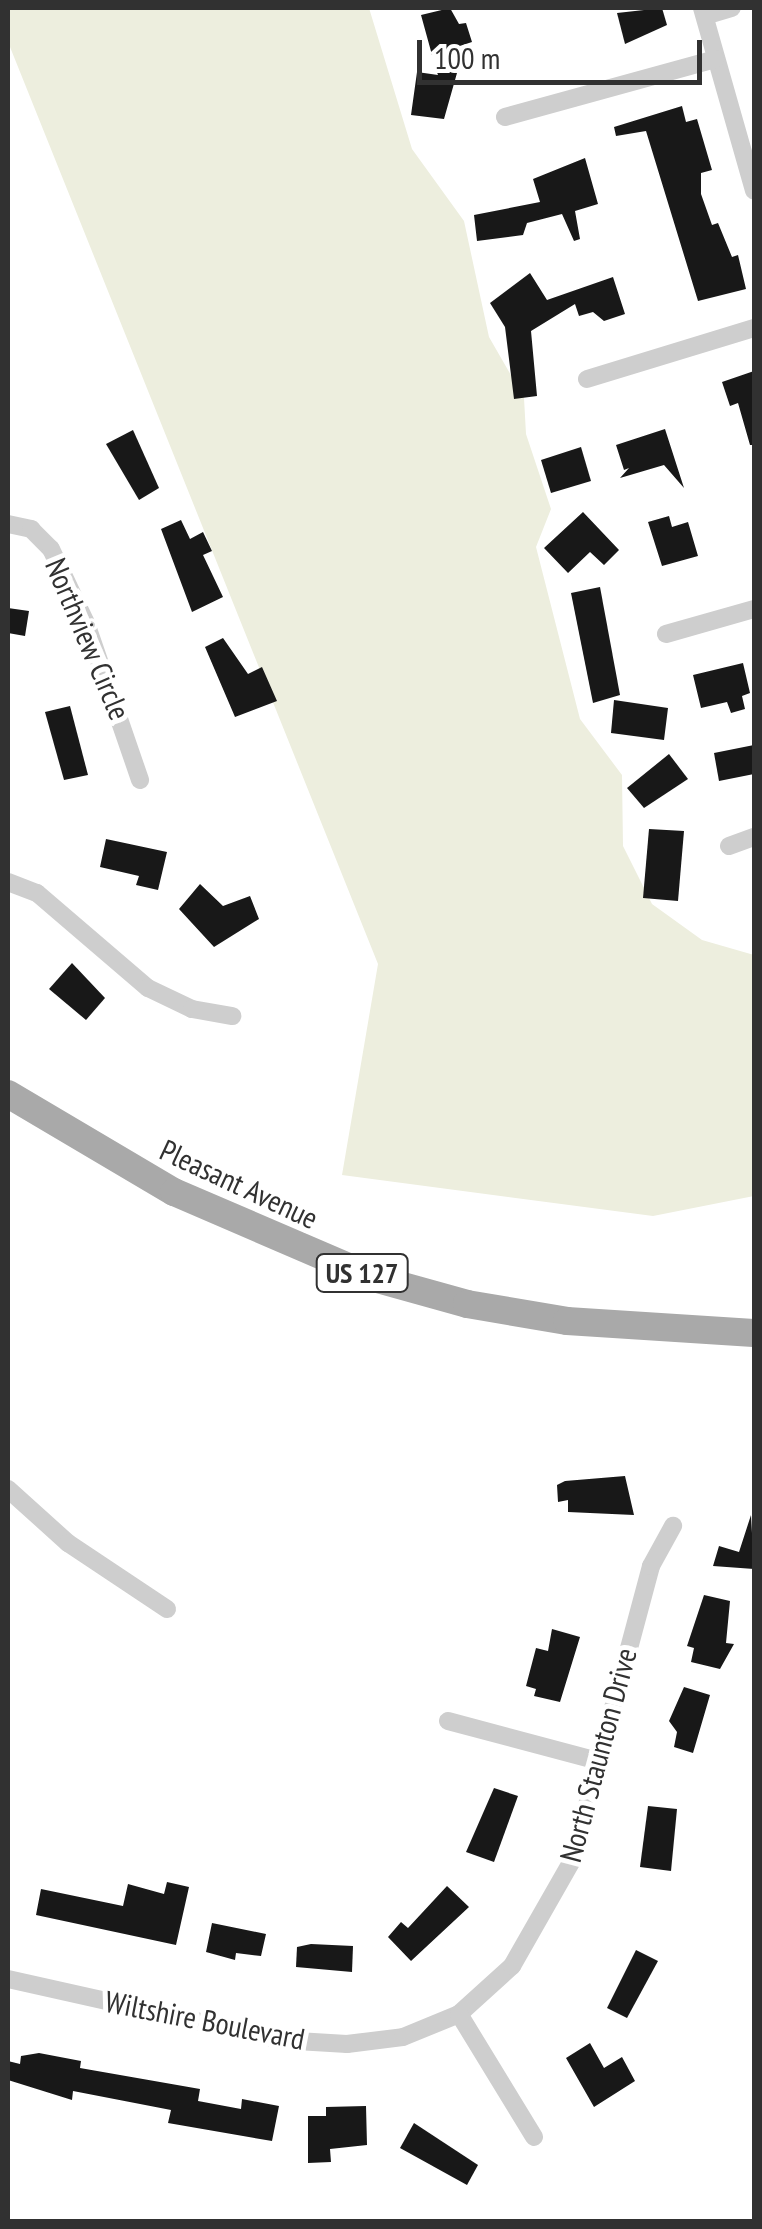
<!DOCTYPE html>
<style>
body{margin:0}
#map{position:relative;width:762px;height:2229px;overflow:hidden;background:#fff;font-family:"PT Sans Narrow",sans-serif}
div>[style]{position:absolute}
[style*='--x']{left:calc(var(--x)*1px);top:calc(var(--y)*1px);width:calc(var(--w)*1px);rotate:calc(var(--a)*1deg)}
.green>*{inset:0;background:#edeede}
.building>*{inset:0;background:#181818}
.minor>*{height:18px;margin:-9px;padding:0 9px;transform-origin:9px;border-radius:9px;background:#cecece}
.primary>*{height:28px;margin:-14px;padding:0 14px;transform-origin:14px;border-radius:14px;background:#a9a9a9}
span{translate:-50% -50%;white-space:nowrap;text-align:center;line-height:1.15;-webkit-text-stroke:10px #fff;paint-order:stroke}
.shield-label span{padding:2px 8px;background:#fff;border:2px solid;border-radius:8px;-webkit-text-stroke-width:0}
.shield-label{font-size:28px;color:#313131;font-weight:700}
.street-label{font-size:30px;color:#313131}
.frame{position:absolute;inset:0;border:10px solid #313131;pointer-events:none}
.scale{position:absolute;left:417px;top:40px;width:285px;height:45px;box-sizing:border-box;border:5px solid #313131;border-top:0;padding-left:12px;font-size:30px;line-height:35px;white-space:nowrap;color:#313131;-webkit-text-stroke:8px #fff;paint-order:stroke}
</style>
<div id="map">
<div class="green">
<i style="clip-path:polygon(8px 8px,369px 8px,412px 149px,464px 221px,489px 337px,524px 398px,526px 434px,551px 509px,536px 547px,580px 719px,622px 775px,623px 846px,652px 904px,702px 940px,754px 955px,754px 1196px,653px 1216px,342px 1175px,378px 964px,8px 42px)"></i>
</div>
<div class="building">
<i style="clip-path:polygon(450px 8px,459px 24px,466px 23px,472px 42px,432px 55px,421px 15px)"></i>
<i style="clip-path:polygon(662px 8px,667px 25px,625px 44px,617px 13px)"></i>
<i style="clip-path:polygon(436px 70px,457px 73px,444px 119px,411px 115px,417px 72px,438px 75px)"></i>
<i style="clip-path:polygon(682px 106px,686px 122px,697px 119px,712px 170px,701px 173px,701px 194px,712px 225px,718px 223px,732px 257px,738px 255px,746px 289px,698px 301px,646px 131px,616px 136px,614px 127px)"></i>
<i style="clip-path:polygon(585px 158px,598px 204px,575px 211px,580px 239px,574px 241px,562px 214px,527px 223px,523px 235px,477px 241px,474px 215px,540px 202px,533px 179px)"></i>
<i style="clip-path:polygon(530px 273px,547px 300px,613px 277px,625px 314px,604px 321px,593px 312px,579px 316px,575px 304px,531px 331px,537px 396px,514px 399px,505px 327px,490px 303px)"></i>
<i style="clip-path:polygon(754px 371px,754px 445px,750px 445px,738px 403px,730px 406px,722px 382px)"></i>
<i style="clip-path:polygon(665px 429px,684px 488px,664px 465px,620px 478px,629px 468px,624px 470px,616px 445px)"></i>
<i style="clip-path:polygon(133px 430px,159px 488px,139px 500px,106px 444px)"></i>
<i style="clip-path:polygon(581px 447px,591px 481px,551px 493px,541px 460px)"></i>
<i style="clip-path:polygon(583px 512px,619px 550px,604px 565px,590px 552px,568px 573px,544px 548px)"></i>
<i style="clip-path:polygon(669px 516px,672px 527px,688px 522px,698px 556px,662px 566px,648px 522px)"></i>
<i style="clip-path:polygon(181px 520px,190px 539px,203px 532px,212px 551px,203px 555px,223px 597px,192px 612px,161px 529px)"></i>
<i style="clip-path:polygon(600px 587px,620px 695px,593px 703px,571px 593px)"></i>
<i style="clip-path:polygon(8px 608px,29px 611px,25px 636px,8px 633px)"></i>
<i style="clip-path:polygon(223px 638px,248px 674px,262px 667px,277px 701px,235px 717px,205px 647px)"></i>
<i style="clip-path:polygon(743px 663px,750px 693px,742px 696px,745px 709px,731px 713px,727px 702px,701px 708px,693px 675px)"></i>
<i style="clip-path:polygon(614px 700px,668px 708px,664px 740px,611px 733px)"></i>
<i style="clip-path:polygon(70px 706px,88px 775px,64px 780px,45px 712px)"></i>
<i style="clip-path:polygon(754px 745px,754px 774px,719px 781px,714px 753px)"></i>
<i style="clip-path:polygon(669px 754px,688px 779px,644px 808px,627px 788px)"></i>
<i style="clip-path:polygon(649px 829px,684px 831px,678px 901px,643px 898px)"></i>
<i style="clip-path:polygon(106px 839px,167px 852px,158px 890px,136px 885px,139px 876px,100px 867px)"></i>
<i style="clip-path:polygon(200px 884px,223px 906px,250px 896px,259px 919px,214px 947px,179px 909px)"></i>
<i style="clip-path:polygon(72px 963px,105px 998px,86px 1020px,49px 989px)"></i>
<i style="clip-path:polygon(625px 1476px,634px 1515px,568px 1512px,568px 1500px,558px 1502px,557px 1485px,565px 1481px)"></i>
<i style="clip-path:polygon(751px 1515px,754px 1569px,713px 1566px,719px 1546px,739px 1552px)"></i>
<i style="clip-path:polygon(704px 1595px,730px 1601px,726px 1643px,734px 1644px,720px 1669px,691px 1662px,694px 1648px,687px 1646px)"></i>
<i style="clip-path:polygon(552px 1629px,580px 1637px,560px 1702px,534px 1696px,536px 1689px,526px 1686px,536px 1648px,548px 1651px)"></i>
<i style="clip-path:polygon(684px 1687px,710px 1695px,693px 1753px,674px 1747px,677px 1732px,669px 1721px)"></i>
<i style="clip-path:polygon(494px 1788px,518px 1796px,494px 1862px,466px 1852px)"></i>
<i style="clip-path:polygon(648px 1806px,677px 1809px,671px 1871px,640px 1867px)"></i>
<i style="clip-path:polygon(167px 1882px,189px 1887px,176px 1945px,36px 1915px,41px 1889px,123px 1906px,128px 1884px,164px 1894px)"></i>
<i style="clip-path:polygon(447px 1886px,469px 1907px,411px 1961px,388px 1937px,401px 1922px,408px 1928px)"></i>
<i style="clip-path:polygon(212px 1923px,266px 1934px,261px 1956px,236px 1953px,235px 1960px,206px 1952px)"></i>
<i style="clip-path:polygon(311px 1944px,353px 1946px,352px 1972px,296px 1967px,297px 1947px)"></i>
<i style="clip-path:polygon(636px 1950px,658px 1961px,627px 2018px,607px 2008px)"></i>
<i style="clip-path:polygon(590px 2043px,604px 2068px,622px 2057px,635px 2081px,594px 2107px,566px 2058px)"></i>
<i style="clip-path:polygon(39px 2053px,81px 2061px,80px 2068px,200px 2089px,198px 2101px,241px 2109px,242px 2099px,279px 2106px,272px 2141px,168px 2123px,171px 2110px,73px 2091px,72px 2100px,8px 2080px,8px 2061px,20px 2064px,21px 2056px)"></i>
<i style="clip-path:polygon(366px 2106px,367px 2145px,330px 2149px,331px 2162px,308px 2163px,308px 2116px,326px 2116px,326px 2107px)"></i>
<i style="clip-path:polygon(414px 2123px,478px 2165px,467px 2185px,400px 2148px)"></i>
</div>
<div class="minor">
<i style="--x:702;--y:8;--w:190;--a:74.1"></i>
<i style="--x:705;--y:16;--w:28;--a:-17"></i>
<i style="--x:505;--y:117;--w:218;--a:-15.4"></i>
<i style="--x:587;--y:379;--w:175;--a:-17"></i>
<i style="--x:8;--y:524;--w:24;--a:12"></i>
<i style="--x:31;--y:529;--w:28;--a:45"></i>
<i style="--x:51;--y:549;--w:82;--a:64.7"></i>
<i style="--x:86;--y:623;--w:166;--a:71"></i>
<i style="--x:666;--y:634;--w:91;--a:-15.9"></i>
<i style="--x:729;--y:846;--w:27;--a:-20"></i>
<i style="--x:8;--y:882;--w:31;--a:21"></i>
<i style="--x:37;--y:893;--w:146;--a:40.6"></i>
<i style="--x:148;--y:988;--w:49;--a:25.5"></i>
<i style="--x:192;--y:1009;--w:41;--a:9.9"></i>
<i style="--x:8;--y:1489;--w:81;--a:42"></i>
<i style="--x:68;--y:1543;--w:119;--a:33.7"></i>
<i style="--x:448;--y:1721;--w:152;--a:14.9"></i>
<i style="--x:8;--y:1979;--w:279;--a:12.6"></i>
<i style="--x:280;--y:2040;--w:67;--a:3.4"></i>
<i style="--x:347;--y:2044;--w:56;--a:-7.1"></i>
<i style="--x:403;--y:2037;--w:61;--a:-22.3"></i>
<i style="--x:459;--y:2014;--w:72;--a:-42.2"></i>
<i style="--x:512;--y:1966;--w:121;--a:-60.3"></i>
<i style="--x:572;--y:1861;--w:305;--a:-75"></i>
<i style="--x:651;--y:1566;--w:46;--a:-61.2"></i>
<i style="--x:459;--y:2014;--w:144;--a:58.6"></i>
</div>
<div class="primary">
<i style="--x:8;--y:1094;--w:193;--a:30.6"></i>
<i style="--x:174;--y:1192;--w:218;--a:23.3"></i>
<i style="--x:374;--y:1278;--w:97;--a:15.6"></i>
<i style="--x:467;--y:1304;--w:101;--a:9.6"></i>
<i style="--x:567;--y:1321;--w:187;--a:3.7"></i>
</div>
<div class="shield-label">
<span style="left:362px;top:1273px">US 127</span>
</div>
<div class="street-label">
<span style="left:88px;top:639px;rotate:67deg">Northview Circle</span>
<span style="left:239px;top:1184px;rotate:25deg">Pleasant Avenue</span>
<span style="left:598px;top:1755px;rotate:-75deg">North Staunton Drive</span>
<span style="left:205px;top:2020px;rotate:11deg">Wiltshire Boulevard</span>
</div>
<div class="frame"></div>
<div class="scale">100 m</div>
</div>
